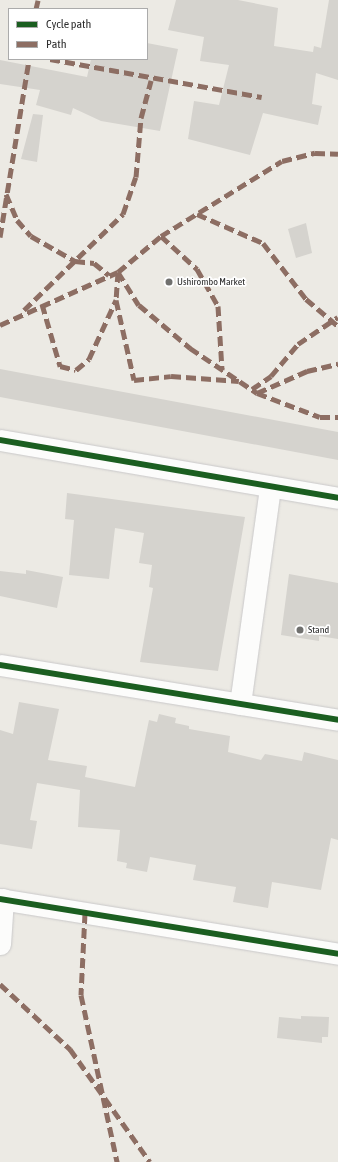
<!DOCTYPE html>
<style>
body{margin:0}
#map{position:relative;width:338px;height:1162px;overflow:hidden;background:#eceae4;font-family:"Asap Condensed",sans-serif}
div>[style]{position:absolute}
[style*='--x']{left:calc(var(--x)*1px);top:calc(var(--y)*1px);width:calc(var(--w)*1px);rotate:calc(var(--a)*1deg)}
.building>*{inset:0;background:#d5d3ce}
.roads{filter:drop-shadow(0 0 1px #c9c8c9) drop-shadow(0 0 1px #c9c8c9)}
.minor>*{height:21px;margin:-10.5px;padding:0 10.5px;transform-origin:10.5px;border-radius:10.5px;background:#fcfcfb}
.quiet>*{height:5px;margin-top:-2.5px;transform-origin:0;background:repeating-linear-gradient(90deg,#8d6e63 0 10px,transparent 0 15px)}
.cycleway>*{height:6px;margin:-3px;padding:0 3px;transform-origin:3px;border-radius:3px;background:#1b5e20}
.dots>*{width:11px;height:11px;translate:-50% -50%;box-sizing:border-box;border:2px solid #fff;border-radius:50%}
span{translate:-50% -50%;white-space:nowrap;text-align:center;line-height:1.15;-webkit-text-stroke:3.5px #fff;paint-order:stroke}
.poi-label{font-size:10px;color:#2e2e2e}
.left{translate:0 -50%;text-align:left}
.legend{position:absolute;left:8px;top:8px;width:140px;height:52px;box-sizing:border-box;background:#fff;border:1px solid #ababab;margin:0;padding:5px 7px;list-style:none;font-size:12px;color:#2e2e2e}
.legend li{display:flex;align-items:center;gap:8px;height:20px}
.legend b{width:20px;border:1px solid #ababab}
</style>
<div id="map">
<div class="building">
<i style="clip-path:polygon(176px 0,238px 0,278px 8px,274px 46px,313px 52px,314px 46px,321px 48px,329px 0,338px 0,338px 80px,316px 73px,312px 104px,322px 106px,318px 125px,263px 113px,250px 155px,188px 139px,194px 101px,219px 105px,229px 65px,200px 61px,204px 37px,168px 30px)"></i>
<i style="clip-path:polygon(147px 43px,178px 49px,160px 131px,101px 121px,73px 108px,71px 115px,36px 105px,40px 90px,0 84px,0 60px,87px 77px,91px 59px,147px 59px)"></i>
<i style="clip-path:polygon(33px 114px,43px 115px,37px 162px,21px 159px)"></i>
<i style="clip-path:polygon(306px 223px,312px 253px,296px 258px,288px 229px)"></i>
<i style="clip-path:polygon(0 369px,338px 432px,338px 460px,0 397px)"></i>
<i style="clip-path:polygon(67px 493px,245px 517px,218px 671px,140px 662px,153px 588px,149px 587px,152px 565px,139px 563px,144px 533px,115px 528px,109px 579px,69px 575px,74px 520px,65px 519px)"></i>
<i style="clip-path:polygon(26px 570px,63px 577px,57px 608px,0 596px,0 571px,26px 574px)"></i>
<i style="clip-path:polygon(289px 574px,338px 583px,338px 639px,319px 636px,319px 641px,281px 635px)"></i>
<i style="clip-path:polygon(19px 702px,59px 709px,48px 760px,87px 766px,85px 777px,135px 787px,149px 720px,157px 722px,159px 714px,176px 718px,175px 723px,189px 726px,189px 729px,230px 736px,228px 752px,261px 760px,265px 754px,302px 761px,304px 752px,338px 760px,338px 840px,331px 838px,321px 890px,272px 882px,268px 908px,233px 902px,236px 887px,193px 880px,196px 865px,150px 857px,147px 872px,126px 868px,127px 863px,117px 861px,120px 830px,78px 827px,80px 790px,37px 783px,30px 820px,37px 821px,32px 849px,0 844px,0 730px,13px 734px)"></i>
<i style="clip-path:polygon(301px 1016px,329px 1017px,328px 1037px,322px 1037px,322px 1043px,277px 1038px,279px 1017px,301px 1019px)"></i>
</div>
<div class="roads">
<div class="minor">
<i style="--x:0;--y:440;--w:343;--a:9.7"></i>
<i style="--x:0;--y:665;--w:342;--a:9.2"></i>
<i style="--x:240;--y:704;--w:219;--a:-82.1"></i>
<i style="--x:0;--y:899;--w:342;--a:9.2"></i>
<i style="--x:0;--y:944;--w:45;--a:-86.2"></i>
</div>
</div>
<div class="quiet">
<i style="--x:36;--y:9;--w:9;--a:-77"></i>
<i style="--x:50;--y:59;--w:215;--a:10.2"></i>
<i style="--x:6;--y:194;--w:28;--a:67"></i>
<i style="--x:17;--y:220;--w:21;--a:49"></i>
<i style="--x:31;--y:236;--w:51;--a:29.6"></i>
<i style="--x:75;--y:261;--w:19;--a:6"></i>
<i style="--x:94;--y:263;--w:19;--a:39"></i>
<i style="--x:197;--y:214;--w:72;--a:23.7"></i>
<i style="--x:263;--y:243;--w:71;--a:52.5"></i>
<i style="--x:306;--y:299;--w:42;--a:40.2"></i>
<i style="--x:161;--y:236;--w:49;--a:42.5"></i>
<i style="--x:197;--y:269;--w:43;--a:60.4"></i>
<i style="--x:218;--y:306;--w:64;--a:86.4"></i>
<i style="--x:0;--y:237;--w:180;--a:-80.7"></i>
<i style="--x:118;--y:272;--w:39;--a:58"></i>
<i style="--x:139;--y:305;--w:67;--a:40.1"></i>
<i style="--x:190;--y:348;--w:81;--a:33.9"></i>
<i style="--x:257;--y:393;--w:67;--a:20.9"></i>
<i style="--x:320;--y:417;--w:18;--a:0"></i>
<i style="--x:118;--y:272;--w:28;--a:94"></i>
<i style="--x:116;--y:300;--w:82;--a:77.3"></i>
<i style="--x:134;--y:380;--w:37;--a:-6"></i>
<i style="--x:171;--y:376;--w:68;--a:4.2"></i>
<i style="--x:42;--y:304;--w:65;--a:73.8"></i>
<i style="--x:60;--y:366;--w:16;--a:14"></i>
<i style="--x:76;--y:370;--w:17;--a:-40"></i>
<i style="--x:89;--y:359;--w:65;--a:-65.4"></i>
<i style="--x:24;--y:310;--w:138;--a:-44.1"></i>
<i style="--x:123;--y:214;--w:39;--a:-71"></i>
<i style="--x:136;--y:177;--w:59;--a:-85.2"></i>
<i style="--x:141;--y:118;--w:39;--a:-75"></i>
<i style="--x:0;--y:325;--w:129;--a:-24.2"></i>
<i style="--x:118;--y:272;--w:56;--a:-39.9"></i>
<i style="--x:161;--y:236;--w:142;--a:-31.8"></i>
<i style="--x:282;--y:161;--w:34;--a:-14"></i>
<i style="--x:315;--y:153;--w:23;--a:2"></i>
<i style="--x:252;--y:389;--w:23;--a:-34"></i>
<i style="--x:271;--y:376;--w:42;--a:-49.8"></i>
<i style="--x:298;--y:344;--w:48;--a:-34"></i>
<i style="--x:257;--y:393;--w:55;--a:-23.7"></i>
<i style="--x:307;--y:371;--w:32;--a:-13"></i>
<i style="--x:85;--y:913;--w:82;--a:92.8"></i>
<i style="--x:81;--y:995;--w:171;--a:77.8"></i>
<i style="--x:0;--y:984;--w:96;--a:42.9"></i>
<i style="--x:70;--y:1049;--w:138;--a:54.7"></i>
</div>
<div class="cycleway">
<i style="--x:0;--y:440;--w:343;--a:9.7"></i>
<i style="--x:0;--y:665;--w:342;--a:9.2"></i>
<i style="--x:0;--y:899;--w:342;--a:9.2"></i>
</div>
<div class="dots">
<i style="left:169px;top:282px;background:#70706e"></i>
<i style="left:300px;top:630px;background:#70706e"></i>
</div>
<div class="poi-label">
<span class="left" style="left:177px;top:282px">Ushirombo Market</span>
<span class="left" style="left:308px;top:630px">Stand</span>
</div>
<ul class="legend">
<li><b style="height:5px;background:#1b5e20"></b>Cycle path</li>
<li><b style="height:5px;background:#8d6e63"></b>Path</li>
</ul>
</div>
